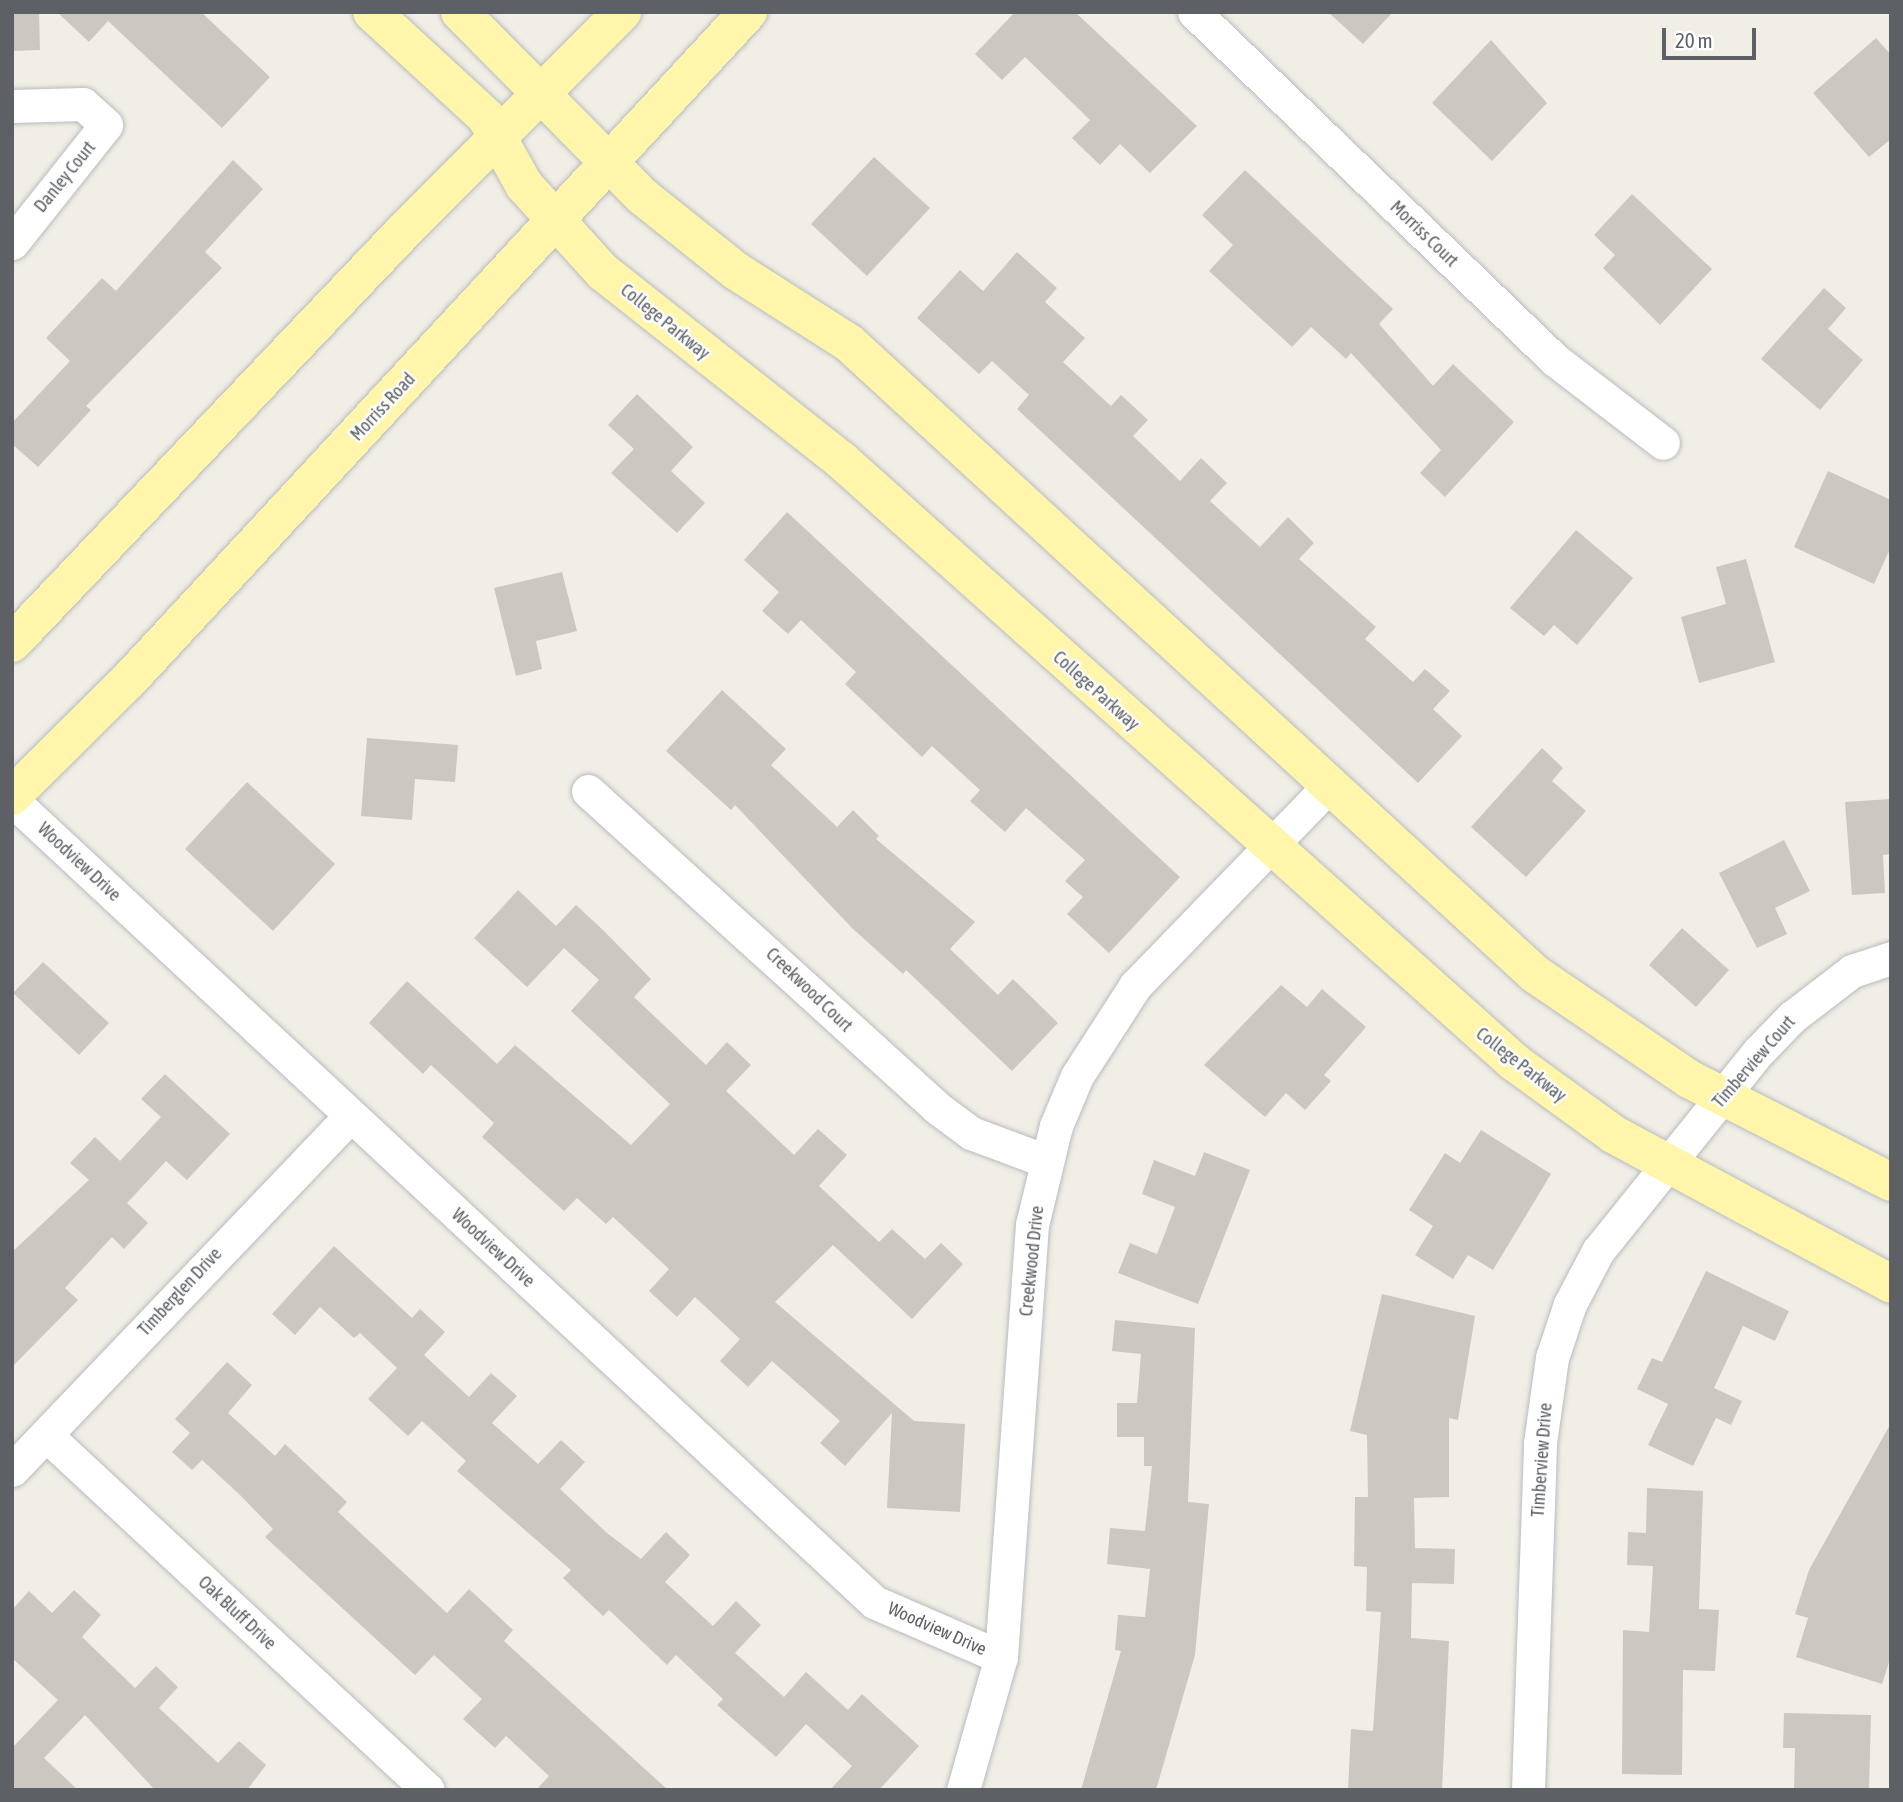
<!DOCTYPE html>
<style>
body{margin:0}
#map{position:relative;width:1903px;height:1802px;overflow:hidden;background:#f0eee5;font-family:"Asap Condensed",sans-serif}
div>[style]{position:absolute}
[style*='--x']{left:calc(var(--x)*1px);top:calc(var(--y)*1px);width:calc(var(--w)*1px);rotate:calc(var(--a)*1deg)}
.building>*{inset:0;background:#cbc8c2}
.roads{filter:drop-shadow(0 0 2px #b8bbbf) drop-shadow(0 0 2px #b8bbbf)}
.minor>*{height:33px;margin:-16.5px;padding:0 16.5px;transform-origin:16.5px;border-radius:16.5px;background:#fff}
.major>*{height:38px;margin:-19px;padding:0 19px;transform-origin:19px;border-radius:19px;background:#fff5ab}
span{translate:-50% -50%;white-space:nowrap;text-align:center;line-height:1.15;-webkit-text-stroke:5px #fff;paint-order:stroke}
.street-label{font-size:18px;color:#5d6166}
.frame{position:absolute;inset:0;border:14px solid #5d6166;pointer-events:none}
.scale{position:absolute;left:1662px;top:28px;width:94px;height:32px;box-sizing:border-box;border:4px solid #5d6166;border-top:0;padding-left:9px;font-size:21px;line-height:24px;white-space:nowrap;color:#5d6166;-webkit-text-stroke:5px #fff;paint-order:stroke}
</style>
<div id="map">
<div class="building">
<i style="clip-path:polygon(12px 12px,39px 12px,40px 50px,12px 51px)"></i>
<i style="clip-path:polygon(57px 12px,201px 12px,270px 77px,222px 128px,108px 21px,89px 42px)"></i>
<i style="clip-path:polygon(1015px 12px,1075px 12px,1197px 126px,1150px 173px,1120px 144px,1100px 165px,1072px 138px,1090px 120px,1025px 57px,1002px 80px,975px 54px)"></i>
<i style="clip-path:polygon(1328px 12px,1393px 12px,1363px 44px)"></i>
<i style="clip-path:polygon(1876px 38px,1891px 55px,1891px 139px,1869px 157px,1813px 93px)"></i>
<i style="clip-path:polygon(1491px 40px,1547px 103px,1492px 161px,1432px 103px)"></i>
<i style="clip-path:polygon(874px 157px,930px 208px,867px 276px,811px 224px)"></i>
<i style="clip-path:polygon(233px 160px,263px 189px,205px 252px,222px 268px,86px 406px,91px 410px,38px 467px,12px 444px,12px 423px,70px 361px,46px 338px,102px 278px,116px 291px)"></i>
<i style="clip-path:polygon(1245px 170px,1393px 309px,1379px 324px,1433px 386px,1453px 364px,1514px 422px,1445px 497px,1420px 473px,1441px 450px,1351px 353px,1346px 359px,1311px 327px,1292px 347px,1209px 271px,1233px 245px,1202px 215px)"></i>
<i style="clip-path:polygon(1632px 194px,1712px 269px,1660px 325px,1603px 268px,1615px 255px,1594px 235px)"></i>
<i style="clip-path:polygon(1017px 252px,1057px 288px,1045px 302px,1085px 338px,1063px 362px,1111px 406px,1121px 395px,1148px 420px,1133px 436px,1180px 481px,1201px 458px,1227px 483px,1210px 501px,1260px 547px,1288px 517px,1314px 543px,1299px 559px,1376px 627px,1365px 639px,1413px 682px,1425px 669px,1450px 691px,1433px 709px,1462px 736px,1418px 783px,1017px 409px,1029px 395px,992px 361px,979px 374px,917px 318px,960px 270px,983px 291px)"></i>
<i style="clip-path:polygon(1824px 288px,1846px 308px,1828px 329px,1863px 360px,1820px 410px,1761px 359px)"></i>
<i style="clip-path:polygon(637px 394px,693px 447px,671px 471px,705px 503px,677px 533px,611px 473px,634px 449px,608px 425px)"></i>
<i style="clip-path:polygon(1828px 471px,1891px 500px,1891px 547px,1874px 584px,1794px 547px)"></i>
<i style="clip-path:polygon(787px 512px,1180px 877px,1109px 953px,1067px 914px,1083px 897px,1065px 881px,1085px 860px,1026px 808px,1005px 832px,970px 801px,980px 790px,932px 746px,922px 757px,845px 684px,856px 672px,801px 620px,788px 634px,762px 611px,779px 592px,744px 560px)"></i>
<i style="clip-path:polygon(1576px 530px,1633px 578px,1577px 645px,1554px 625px,1544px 636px,1510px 608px)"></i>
<i style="clip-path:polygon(1746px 559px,1775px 662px,1699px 683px,1681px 617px,1726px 604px,1716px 567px)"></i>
<i style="clip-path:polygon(562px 572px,577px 631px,536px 641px,542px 669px,516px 676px,494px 588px)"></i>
<i style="clip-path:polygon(722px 690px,786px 749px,771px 765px,837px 827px,853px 810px,879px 836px,876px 839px,975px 922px,950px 949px,998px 995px,1013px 979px,1058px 1023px,1012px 1071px,906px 970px,903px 974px,852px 928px,735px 805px,731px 810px,666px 751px)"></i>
<i style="clip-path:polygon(367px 738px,458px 745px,455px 782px,415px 779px,412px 820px,361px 816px)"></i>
<i style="clip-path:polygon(1542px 748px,1563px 768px,1552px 781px,1586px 811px,1526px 877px,1471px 827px)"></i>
<i style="clip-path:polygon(247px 782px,335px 864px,273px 931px,185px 849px)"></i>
<i style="clip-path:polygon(1891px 799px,1891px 854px,1883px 855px,1885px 893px,1852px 895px,1845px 802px)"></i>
<i style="clip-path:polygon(1784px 840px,1810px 891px,1775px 908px,1787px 934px,1757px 948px,1719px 873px)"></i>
<i style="clip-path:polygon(518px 890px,556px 926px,576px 905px,603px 930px,651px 979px,634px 997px,706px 1065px,727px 1042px,751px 1065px,726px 1091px,794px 1155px,818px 1129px,847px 1155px,819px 1186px,879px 1242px,892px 1229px,925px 1259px,941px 1243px,963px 1264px,912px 1319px,833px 1245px,775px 1302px,914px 1421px,965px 1424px,960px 1512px,887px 1508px,892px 1413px,845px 1466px,820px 1443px,840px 1421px,772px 1361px,748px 1387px,720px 1361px,740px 1339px,695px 1297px,677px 1317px,649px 1291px,669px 1269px,613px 1217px,606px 1224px,577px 1198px,564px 1211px,482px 1137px,494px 1123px,431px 1065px,423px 1074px,369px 1023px,407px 981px,497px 1064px,515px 1045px,631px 1145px,670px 1104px,571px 1011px,599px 980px,564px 948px,527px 987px,474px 938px)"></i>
<i style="clip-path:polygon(1682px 928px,1729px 970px,1696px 1007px,1649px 965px)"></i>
<i style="clip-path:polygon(43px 962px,109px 1023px,79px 1055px,13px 993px)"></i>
<i style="clip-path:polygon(1281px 985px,1307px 1007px,1322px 989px,1366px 1027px,1324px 1075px,1331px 1081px,1305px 1110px,1286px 1093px,1265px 1117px,1204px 1065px)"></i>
<i style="clip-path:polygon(165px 1074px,230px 1134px,187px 1180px,166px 1161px,127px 1203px,148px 1223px,124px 1249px,112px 1237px,65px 1288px,78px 1300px,12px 1367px,12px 1252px,89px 1180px,70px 1163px,95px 1137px,120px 1161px,161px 1117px,141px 1099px)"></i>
<i style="clip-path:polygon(1481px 1130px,1551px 1174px,1493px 1270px,1468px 1255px,1453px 1279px,1415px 1255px,1433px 1226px,1409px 1210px,1445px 1153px,1460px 1163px)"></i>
<i style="clip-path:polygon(1204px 1152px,1250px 1170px,1198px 1304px,1118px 1273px,1130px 1243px,1157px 1254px,1175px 1207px,1142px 1194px,1154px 1160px,1195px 1176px)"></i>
<i style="clip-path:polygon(334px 1246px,412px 1318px,420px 1309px,445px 1332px,424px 1355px,469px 1397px,491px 1373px,517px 1396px,492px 1423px,538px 1464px,561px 1440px,585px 1462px,560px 1489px,607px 1533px,641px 1559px,666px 1532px,690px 1555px,665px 1582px,713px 1626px,736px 1601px,761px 1625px,735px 1653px,784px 1697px,806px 1672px,848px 1710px,862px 1694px,919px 1746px,879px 1790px,830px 1790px,852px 1766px,806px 1724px,776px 1757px,717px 1705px,723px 1699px,676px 1655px,667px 1665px,609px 1610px,603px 1616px,563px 1578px,571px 1570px,457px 1471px,466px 1461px,422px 1421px,408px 1436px,368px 1399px,397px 1368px,360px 1333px,354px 1338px,320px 1307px,295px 1335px,272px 1314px)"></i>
<i style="clip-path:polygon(1706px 1271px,1789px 1311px,1775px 1341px,1743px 1326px,1714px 1388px,1742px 1401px,1731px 1425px,1716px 1418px,1693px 1466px,1648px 1445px,1668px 1404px,1637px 1389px,1652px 1358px,1662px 1362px)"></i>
<i style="clip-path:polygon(1382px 1294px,1475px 1316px,1458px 1420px,1449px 1418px,1449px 1497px,1414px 1498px,1415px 1548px,1455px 1549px,1454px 1584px,1412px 1583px,1411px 1638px,1449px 1641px,1442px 1790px,1348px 1790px,1351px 1729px,1373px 1731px,1381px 1612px,1366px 1611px,1367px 1567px,1354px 1566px,1355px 1497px,1368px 1497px,1367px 1435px,1350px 1431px)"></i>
<i style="clip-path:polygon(1115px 1320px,1195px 1328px,1188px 1502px,1209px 1504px,1195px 1655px,1156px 1790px,1081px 1790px,1121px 1651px,1115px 1650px,1118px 1615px,1145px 1617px,1150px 1569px,1107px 1564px,1110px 1528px,1145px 1531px,1152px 1466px,1144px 1466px,1144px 1437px,1117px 1437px,1117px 1403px,1137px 1403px,1141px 1354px,1112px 1351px)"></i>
<i style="clip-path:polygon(227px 1362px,252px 1385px,228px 1413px,275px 1456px,285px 1444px,347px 1502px,338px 1512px,447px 1613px,469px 1589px,513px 1630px,504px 1641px,668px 1790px,536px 1790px,549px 1776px,506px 1736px,495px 1748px,463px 1719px,482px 1699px,434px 1655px,415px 1675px,265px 1537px,273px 1529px,239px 1494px,202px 1460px,192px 1470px,172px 1452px,190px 1433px,175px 1419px)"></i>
<i style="clip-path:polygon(1891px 1423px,1891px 1656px,1882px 1684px,1796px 1657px,1808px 1618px,1795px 1614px,1809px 1570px)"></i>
<i style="clip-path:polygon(1647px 1488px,1703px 1491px,1699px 1609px,1719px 1610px,1715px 1671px,1683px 1670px,1682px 1775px,1622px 1774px,1623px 1630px,1649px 1632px,1653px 1566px,1627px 1565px,1628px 1532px,1646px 1533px)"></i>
<i style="clip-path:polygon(74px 1590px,101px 1615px,82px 1637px,135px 1688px,156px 1666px,178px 1687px,159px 1708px,218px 1763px,239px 1741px,266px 1765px,247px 1790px,155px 1790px,85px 1715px,44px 1758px,78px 1790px,12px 1790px,12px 1748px,58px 1700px,12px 1658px,12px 1610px,29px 1591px,52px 1613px)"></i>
<i style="clip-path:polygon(1784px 1713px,1871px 1715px,1869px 1790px,1794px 1788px,1795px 1748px,1783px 1748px)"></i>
</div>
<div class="roads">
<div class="minor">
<i style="--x:1194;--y:12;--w:501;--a:43.95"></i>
<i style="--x:1555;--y:360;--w:136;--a:37.5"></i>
<i style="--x:12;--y:106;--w:71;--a:-1.6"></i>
<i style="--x:83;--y:104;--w:31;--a:42"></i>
<i style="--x:106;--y:125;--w:151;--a:128.5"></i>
<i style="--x:588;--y:791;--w:470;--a:42.2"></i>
<i style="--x:936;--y:1107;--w:44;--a:36.6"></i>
<i style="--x:971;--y:1133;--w:80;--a:20.5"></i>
<i style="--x:12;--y:800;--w:1177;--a:42.93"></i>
<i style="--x:874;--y:1602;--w:138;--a:23.4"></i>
<i style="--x:46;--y:1435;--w:521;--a:42.9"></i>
<i style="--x:12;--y:1470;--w:489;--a:-46.3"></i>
<i style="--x:963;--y:1790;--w:138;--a:-74.1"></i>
<i style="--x:1001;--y:1657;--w:433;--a:-85.9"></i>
<i style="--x:1032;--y:1225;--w:102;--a:-76.4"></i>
<i style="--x:1056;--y:1126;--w:54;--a:-67.2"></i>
<i style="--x:1077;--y:1076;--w:107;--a:-57.2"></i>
<i style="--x:1135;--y:986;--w:280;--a:-45.9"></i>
<i style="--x:1528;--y:1790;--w:347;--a:-88"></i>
<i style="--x:1540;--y:1443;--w:86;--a:-82"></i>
<i style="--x:1552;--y:1358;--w:57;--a:-71.6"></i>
<i style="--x:1570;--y:1304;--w:60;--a:-62.2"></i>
<i style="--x:1598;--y:1251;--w:257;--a:-51.2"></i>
<i style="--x:1759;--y:1051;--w:47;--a:-45.9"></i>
<i style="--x:1792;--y:1017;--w:76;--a:-37.5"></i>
<i style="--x:1852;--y:971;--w:41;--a:-18.4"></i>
</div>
<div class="major">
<i style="--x:372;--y:12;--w:155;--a:42.6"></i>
<i style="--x:486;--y:117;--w:78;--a:60.8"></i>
<i style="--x:524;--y:185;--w:118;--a:47.8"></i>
<i style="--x:603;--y:272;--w:303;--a:38.3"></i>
<i style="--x:841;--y:460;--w:903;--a:41.81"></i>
<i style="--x:1514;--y:1062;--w:122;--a:36"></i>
<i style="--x:1613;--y:1134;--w:316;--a:28.3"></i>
<i style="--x:460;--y:12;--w:259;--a:45.3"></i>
<i style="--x:642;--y:196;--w:120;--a:38.6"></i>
<i style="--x:736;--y:271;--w:134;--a:32.5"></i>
<i style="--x:849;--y:343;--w:932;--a:42.61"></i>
<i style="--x:1535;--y:974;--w:186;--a:34.3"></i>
<i style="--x:1689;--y:1079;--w:227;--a:27"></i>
<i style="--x:12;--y:643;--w:566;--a:-46.43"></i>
<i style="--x:402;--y:233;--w:312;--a:-45.1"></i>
<i style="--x:12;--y:796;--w:165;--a:-44.8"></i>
<i style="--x:129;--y:680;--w:911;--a:-47.18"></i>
</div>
</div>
<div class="street-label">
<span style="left:65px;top:177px;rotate:-51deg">Danley Court</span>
<span style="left:1424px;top:234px;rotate:44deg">Morriss Court</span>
<span style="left:665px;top:322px;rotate:39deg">College Parkway</span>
<span style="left:383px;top:407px;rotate:-47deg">Morriss Road</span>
<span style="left:1096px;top:691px;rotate:42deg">College Parkway</span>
<span style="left:79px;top:862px;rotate:43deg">Woodview Drive</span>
<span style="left:809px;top:990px;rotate:44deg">Creekwood Court</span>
<span style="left:1754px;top:1062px;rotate:-49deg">Timberview Court</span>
<span style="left:1521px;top:1065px;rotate:38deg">College Parkway</span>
<span style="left:493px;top:1248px;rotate:43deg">Woodview Drive</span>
<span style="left:1032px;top:1261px;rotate:-84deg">Creekwood Drive</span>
<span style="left:180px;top:1292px;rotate:-47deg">Timberglen Drive</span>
<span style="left:1542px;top:1460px;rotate:-86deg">Timberview Drive</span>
<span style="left:237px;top:1613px;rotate:43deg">Oak Bluff Drive</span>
<span style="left:937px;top:1629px;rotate:24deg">Woodview Drive</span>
</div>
<div class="frame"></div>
<div class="scale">20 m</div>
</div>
